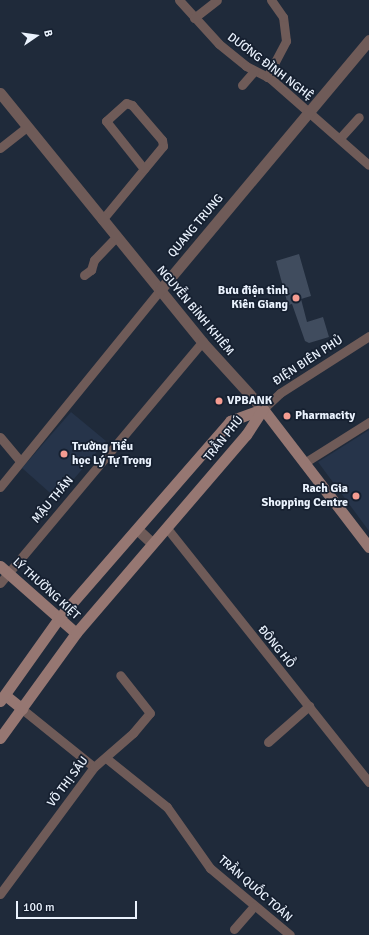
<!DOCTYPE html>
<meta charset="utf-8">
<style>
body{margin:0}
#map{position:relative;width:369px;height:935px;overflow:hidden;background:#1f2a3a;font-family:Signika,sans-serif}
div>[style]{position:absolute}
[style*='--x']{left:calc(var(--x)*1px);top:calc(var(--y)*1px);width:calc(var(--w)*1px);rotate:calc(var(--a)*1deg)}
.built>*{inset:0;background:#26344a}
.building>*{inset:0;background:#404c5e}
.minor>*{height:9px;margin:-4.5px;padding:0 4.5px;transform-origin:4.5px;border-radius:4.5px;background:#6f5b58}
.tertiary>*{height:11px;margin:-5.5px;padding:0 5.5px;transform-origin:5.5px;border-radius:5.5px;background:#6f5b58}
.secondary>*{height:11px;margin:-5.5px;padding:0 5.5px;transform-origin:5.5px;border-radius:5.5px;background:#967772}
.dots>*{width:11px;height:11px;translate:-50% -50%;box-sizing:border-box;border:2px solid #162030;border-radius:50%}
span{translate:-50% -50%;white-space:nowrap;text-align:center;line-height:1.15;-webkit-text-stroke:3.5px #162030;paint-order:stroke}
.street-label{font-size:12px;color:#eaf2fd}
.poi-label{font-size:12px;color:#eaf2fd;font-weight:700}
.right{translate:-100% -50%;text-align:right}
.left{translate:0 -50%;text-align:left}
.north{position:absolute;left:16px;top:16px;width:40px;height:40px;-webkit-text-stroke:3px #162030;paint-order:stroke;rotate:77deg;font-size:11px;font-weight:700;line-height:16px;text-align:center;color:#eaf2fd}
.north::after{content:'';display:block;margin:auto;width:14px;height:18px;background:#eaf2fd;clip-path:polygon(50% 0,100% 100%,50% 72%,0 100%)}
.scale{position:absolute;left:16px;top:901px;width:121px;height:18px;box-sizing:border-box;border:2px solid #eaf2fd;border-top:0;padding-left:5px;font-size:12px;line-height:14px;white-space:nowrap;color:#eaf2fd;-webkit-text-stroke:3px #162030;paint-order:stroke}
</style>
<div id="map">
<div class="built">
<i style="clip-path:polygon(71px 412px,106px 441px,57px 499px,22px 468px)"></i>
<i style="clip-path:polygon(369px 430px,369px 531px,318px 462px)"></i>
</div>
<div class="building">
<i style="clip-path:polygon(299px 254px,311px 296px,301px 299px,307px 322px,323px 317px,329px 337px,309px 343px,305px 341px,292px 304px,288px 305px,276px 261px)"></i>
</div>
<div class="minor">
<i style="--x:179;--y:0;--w:59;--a:47.7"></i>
<i style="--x:219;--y:44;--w:35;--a:39"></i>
<i style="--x:246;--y:66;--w:28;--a:27"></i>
<i style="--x:271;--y:79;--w:130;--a:41.3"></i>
<i style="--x:194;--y:18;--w:29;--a:-38"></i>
<i style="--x:267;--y:77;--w:41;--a:-62.2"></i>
<i style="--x:286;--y:41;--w:24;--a:-97"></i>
<i style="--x:283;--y:17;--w:21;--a:-125"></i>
<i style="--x:242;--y:85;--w:18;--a:-49"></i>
<i style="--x:340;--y:138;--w:28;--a:-48"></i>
<i style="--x:0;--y:148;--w:34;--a:-38"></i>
<i style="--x:102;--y:220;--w:96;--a:-50.5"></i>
<i style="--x:163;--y:146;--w:6;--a:-99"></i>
<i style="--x:162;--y:140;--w:46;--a:-130.6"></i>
<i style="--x:132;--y:105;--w:6;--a:-162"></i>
<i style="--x:126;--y:103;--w:27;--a:138"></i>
<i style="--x:106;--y:121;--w:61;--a:51.6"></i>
<i style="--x:84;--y:275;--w:9;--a:-36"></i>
<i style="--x:91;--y:270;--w:10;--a:-73"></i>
<i style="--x:94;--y:260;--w:32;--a:-46"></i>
<i style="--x:263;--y:409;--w:23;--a:-43"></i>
<i style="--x:280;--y:393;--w:106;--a:-32.6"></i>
<i style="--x:0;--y:437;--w:31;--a:50"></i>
<i style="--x:304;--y:463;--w:77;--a:-32.2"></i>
<i style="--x:0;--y:487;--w:254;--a:-50.9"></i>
<i style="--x:166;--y:527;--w:326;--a:51.5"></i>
<i style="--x:0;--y:583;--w:314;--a:-50"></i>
<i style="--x:22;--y:709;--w:92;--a:38.9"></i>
<i style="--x:268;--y:742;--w:55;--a:-41.3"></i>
<i style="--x:106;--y:758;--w:78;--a:38.8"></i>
<i style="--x:167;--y:807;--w:75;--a:54.8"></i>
<i style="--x:210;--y:868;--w:104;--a:39.9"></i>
<i style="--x:0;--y:894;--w:158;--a:-53.5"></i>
<i style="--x:94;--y:767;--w:52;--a:-41.1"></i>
<i style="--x:133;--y:733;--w:26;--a:-50"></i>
<i style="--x:150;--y:713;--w:48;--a:-128.3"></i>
<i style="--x:234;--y:929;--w:30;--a:-49"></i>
</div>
<div class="tertiary">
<i style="--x:0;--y:93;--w:321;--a:50.9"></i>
<i style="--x:202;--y:342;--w:91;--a:47.7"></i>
<i style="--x:160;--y:290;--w:326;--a:-50.1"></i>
<i style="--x:138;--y:530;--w:19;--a:43"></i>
</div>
<div class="secondary">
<i style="--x:263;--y:409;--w:174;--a:52.5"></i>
<i style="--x:0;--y:566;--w:101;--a:41.4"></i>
<i style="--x:5;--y:695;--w:22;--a:39"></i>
<i style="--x:0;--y:701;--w:102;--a:-54.6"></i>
<i style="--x:59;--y:618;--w:261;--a:-49"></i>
<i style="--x:230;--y:421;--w:35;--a:-20"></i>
<i style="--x:0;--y:738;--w:130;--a:-54.1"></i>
<i style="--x:76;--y:633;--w:261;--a:-49.4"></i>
<i style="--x:246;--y:435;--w:31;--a:-57"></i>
</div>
<div class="dots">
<i style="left:296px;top:298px;background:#f59c91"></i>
<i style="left:219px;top:401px;background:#f59c91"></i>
<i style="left:287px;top:416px;background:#f59c91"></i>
<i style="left:64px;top:454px;background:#f59c91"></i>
<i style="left:356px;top:496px;background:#f59c91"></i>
</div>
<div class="street-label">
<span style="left:270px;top:67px;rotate:37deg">DƯƠNG ĐÌNH NGHỆ</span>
<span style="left:196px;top:226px;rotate:-50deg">QUANG TRUNG</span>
<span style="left:195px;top:311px;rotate:50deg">NGUYỄN BỈNH KHIÊM</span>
<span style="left:308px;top:361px;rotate:-33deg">ĐIỆN BIÊN PHỦ</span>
<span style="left:224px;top:439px;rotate:-51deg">TRẦN PHÚ</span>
<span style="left:53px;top:500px;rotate:-50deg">MẬU THÂN</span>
<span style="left:46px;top:589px;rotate:42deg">LÝ THƯỜNG KIỆT</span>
<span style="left:276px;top:647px;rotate:51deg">ĐÔNG HỒ</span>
<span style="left:68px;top:782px;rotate:-53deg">VÕ THỊ SÁU</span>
<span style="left:255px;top:889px;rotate:41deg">TRẦN QUỐC TOẢN</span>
</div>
<div class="poi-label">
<span class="right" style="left:288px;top:298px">Bưu điện tỉnh<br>Kiên Giang</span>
<span class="left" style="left:227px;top:401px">VPBANK</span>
<span class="left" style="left:295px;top:416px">Pharmacity</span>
<span class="left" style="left:72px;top:454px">Trường Tiểu<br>học Lý Tự Trọng</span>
<span class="right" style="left:348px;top:496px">Rach Gia<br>Shopping Centre</span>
</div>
<div class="north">B</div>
<div class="scale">100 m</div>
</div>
